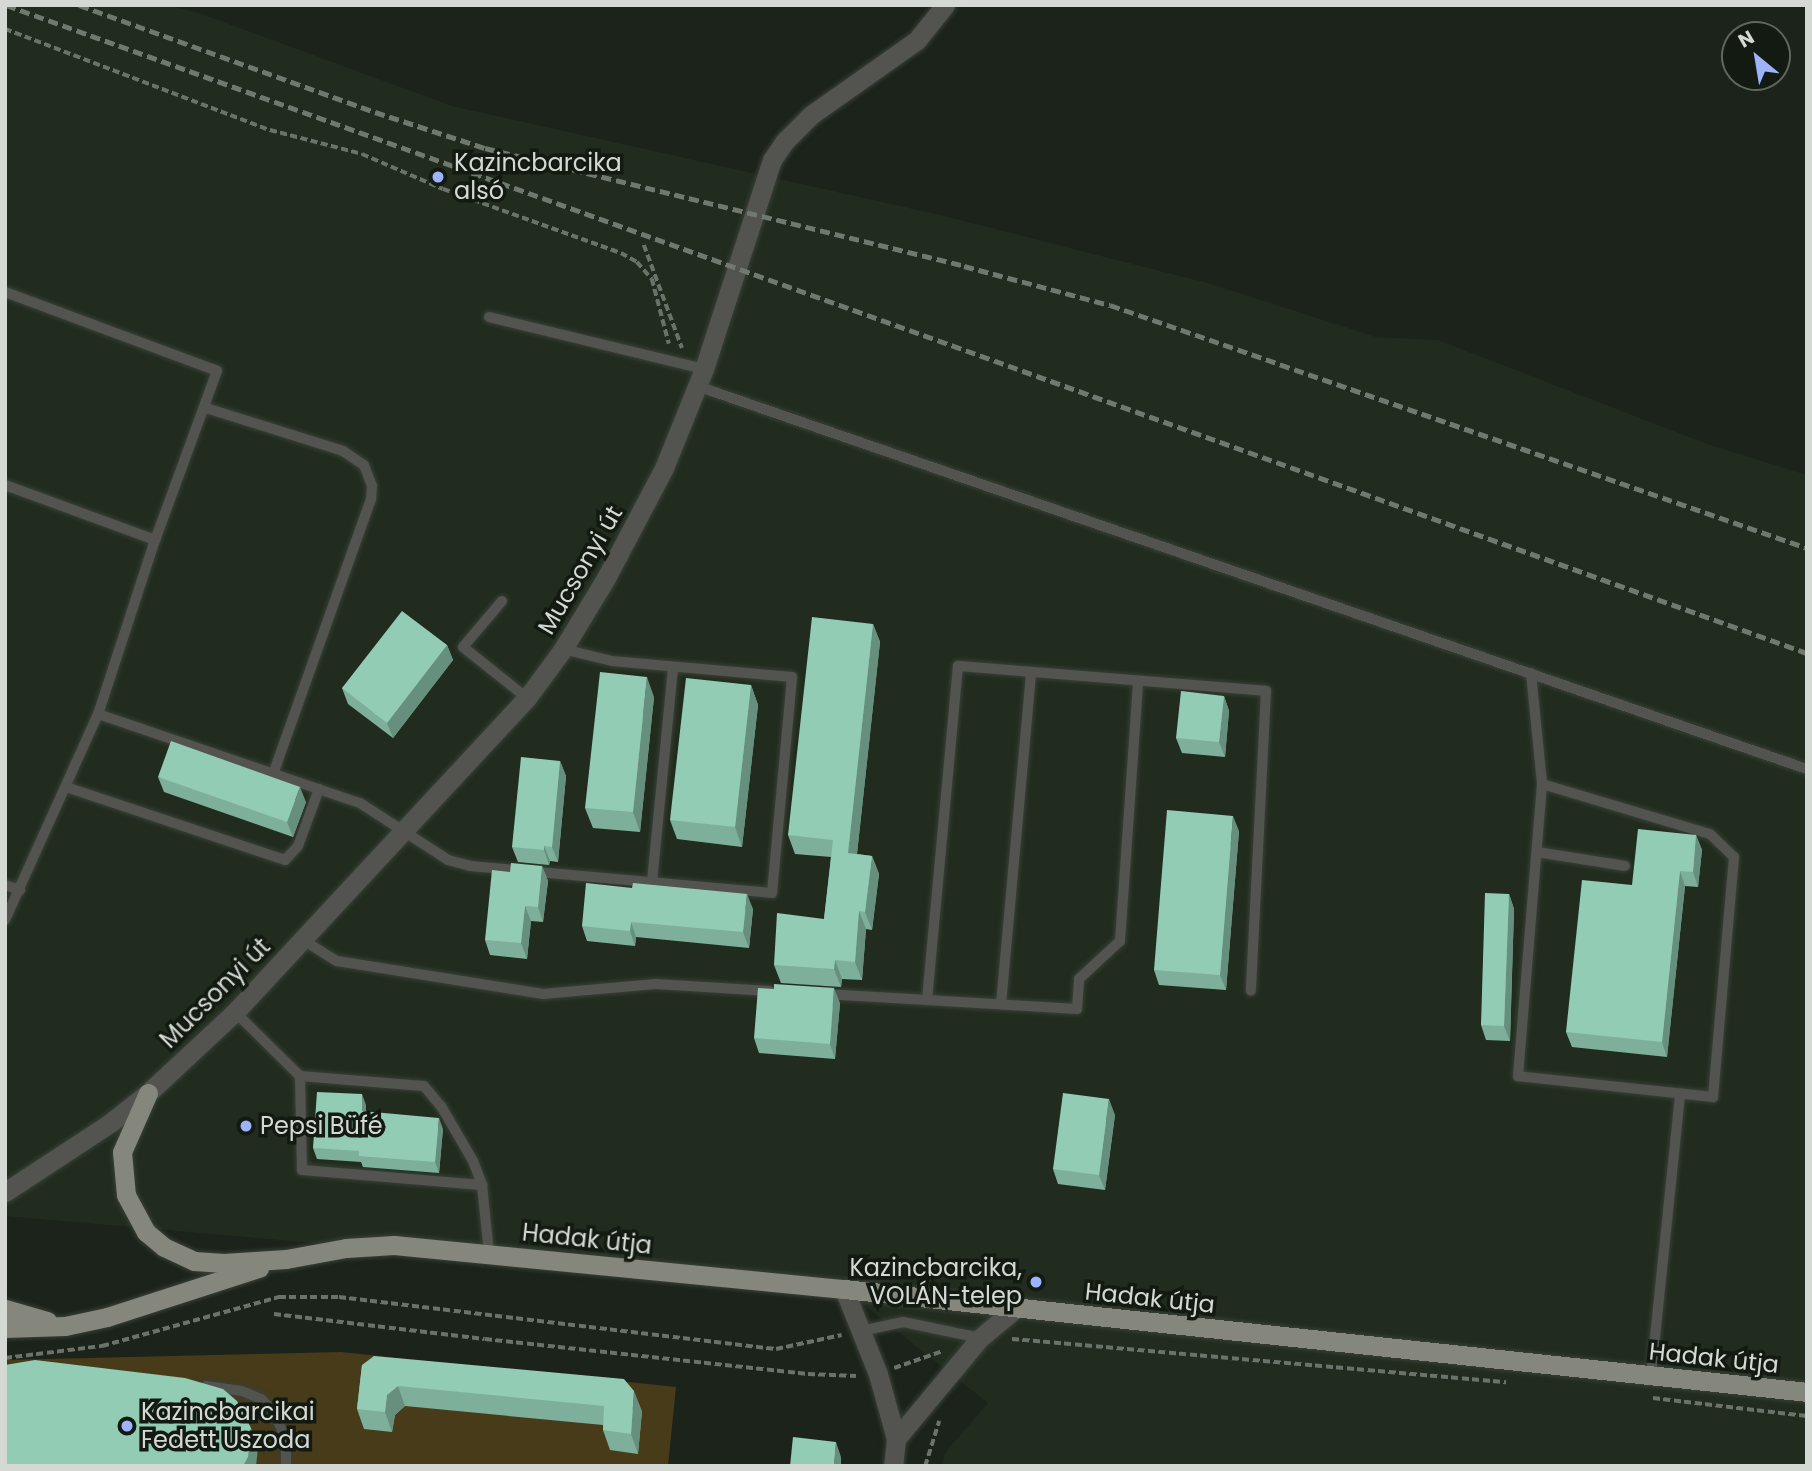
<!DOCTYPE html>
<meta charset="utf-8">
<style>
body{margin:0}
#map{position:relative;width:1812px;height:1471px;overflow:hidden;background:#1c231a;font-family:Poppins,sans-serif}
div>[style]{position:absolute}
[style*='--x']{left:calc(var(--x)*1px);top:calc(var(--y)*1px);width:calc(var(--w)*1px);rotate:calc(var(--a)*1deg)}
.built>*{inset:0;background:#212c1e}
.green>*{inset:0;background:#483b1a}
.path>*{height:3.5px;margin-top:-1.75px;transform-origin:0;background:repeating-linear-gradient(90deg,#6b726a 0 7px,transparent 0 10.5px)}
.roads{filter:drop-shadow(0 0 2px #394038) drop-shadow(0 0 2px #394038)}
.service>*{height:10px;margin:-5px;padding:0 5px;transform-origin:5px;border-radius:5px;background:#53544f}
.minor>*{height:19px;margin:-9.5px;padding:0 9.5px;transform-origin:9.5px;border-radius:9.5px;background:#53544f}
.primary>*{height:19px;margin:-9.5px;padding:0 9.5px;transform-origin:9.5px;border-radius:9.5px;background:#85877c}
.rail>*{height:5px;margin-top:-2.5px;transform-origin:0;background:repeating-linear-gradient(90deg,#717870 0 10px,transparent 0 15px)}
.wall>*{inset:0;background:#7eaf9b}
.shaded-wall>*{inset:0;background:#668f7e}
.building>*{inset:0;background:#92ccb4}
.dots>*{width:19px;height:19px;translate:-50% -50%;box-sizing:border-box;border:4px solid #131a11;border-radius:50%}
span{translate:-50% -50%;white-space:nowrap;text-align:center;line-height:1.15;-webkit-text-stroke:7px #131a11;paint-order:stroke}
.poi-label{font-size:24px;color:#d4d9d3}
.left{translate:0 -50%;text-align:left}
.right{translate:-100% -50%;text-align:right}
.street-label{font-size:24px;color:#d4d9d3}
.frame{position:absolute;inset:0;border:7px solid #d4d9d3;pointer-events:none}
.north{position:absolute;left:1721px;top:21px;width:70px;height:70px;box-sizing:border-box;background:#131a11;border:2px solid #60665f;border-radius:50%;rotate:330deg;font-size:19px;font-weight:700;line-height:28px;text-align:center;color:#d4d9d3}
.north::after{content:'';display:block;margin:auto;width:24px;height:32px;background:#9db4fd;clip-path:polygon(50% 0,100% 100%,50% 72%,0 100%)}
</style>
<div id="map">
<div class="built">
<i style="clip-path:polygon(5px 5px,166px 5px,199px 13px,452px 106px,940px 215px,1211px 284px,1376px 337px,1438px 340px,1707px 444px,1807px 475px,1807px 1466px,943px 1466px,944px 1454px,988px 1403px,844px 1289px,5px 1216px)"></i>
</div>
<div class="green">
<i style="clip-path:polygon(341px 1352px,676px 1387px,668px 1466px,5px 1466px,5px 1360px)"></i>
</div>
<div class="path">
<i style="--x:5;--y:29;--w:284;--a:20.9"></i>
<i style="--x:270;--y:130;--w:95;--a:14.6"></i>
<i style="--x:362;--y:154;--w:88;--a:23.4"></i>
<i style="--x:443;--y:189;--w:189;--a:19.8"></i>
<i style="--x:621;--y:253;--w:18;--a:29"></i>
<i style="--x:637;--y:262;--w:23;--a:49"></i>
<i style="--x:652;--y:279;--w:67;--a:75.3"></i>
<i style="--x:644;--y:245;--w:110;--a:69.7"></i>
<i style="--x:274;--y:1314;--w:212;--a:6.8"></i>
<i style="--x:485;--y:1339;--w:325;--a:6.2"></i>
<i style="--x:808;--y:1374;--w:48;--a:2.4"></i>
<i style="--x:1012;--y:1339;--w:496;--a:5"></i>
<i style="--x:5;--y:1358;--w:98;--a:-7.1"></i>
<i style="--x:102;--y:1346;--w:184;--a:-15.5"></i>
<i style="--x:279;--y:1297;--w:60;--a:0"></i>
<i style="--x:339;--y:1297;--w:440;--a:6.8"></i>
<i style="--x:776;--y:1349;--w:67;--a:-12"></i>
<i style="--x:894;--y:1368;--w:52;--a:-19.1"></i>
<i style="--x:1653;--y:1398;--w:155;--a:6.7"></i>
<i style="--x:925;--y:1466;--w:47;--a:-72.7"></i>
</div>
<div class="roads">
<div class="service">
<i style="--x:5;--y:292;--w:226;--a:20.4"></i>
<i style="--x:217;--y:371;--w:180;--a:110.1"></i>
<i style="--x:155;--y:540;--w:183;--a:108.1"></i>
<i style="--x:98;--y:714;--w:226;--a:114.3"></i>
<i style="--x:489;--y:317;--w:221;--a:13.6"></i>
<i style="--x:697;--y:386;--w:1174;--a:19.04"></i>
<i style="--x:206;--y:408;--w:144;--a:17.4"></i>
<i style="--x:343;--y:451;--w:25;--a:34"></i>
<i style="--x:364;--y:465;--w:22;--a:69"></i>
<i style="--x:372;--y:486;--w:13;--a:94"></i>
<i style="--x:371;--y:499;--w:290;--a:109.6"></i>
<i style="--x:5;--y:485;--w:160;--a:20.1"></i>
<i style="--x:502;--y:601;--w:60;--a:130.3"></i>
<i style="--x:463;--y:647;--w:82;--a:38.6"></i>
<i style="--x:1531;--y:673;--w:112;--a:84.3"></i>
<i style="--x:1542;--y:784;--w:175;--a:16.6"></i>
<i style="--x:1710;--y:834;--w:33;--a:44"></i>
<i style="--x:1734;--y:857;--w:241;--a:95"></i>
<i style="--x:1713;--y:1097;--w:196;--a:-173.9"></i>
<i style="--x:1518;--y:1076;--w:293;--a:-85.3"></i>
<i style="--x:98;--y:714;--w:277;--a:18.8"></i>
<i style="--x:360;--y:803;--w:105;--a:32.9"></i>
<i style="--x:448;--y:860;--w:23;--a:15"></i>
<i style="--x:470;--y:866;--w:303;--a:5.1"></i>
<i style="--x:772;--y:893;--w:217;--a:-84.7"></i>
<i style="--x:792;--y:677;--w:181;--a:-174.9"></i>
<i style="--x:612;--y:661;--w:50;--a:-166.2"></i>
<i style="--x:66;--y:787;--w:231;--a:18.4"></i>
<i style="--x:285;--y:860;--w:19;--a:-47"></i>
<i style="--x:298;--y:846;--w:61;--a:-69.8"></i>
<i style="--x:1537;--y:852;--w:89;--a:9"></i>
<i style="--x:652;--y:882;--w:216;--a:-84.4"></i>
<i style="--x:5;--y:885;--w:16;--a:18"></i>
<i style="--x:303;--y:940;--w:40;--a:32"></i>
<i style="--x:337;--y:961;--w:209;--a:9.1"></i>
<i style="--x:543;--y:994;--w:113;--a:-5.1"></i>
<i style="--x:656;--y:984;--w:114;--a:3.5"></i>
<i style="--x:825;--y:994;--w:102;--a:3.4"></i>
<i style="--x:927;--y:1000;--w:335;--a:-84.7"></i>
<i style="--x:958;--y:666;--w:309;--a:4.6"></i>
<i style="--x:1266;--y:691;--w:300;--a:92.9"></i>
<i style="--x:927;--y:1000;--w:150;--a:3.4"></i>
<i style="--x:1077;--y:1009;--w:30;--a:-86"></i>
<i style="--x:1079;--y:979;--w:56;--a:-42.8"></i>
<i style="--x:1120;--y:941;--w:259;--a:-86"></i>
<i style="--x:1001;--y:1004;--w:332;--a:-84.8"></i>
<i style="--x:235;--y:1012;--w:91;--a:44.6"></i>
<i style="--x:300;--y:1076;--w:124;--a:4.6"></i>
<i style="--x:424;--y:1086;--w:26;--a:50"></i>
<i style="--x:441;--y:1106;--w:64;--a:59.8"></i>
<i style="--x:473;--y:1161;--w:26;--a:69"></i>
<i style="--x:482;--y:1185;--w:68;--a:84.1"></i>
<i style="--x:300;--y:1076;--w:94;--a:88.8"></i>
<i style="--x:302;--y:1170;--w:181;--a:4.8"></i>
<i style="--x:861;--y:1331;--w:43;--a:-12.1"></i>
<i style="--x:903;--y:1322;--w:79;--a:11.7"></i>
<i style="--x:1651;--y:1376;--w:284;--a:-84.1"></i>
<i style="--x:206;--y:1386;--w:36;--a:8"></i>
<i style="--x:242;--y:1391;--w:21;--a:23"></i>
<i style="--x:261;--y:1399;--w:14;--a:45"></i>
<i style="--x:271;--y:1409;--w:32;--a:62"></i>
<i style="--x:286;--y:1437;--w:29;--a:90"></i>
</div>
<div class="minor">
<i style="--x:5;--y:1192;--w:126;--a:-33.3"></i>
<i style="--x:110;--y:1123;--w:48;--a:-38.3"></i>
<i style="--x:148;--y:1093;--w:119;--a:-43"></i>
<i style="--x:235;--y:1012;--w:429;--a:-47.1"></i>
<i style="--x:527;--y:698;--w:61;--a:-53.7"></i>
<i style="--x:563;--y:649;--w:83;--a:-58.8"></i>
<i style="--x:606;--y:578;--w:124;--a:-62.2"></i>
<i style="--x:664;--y:468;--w:107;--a:-68"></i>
<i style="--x:704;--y:369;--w:220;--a:-72"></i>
<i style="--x:772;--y:160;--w:23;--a:-56"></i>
<i style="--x:785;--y:141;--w:37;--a:-45"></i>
<i style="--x:811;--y:115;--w:130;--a:-35.3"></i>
<i style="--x:917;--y:40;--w:45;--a:-51.3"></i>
<i style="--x:844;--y:1289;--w:92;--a:68.2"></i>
<i style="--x:878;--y:1374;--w:67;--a:74.5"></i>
<i style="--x:896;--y:1439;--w:27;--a:96"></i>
<i style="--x:896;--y:1439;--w:131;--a:-50.3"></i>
<i style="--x:980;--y:1338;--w:47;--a:-39.8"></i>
</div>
<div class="primary">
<i style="--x:148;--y:1093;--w:64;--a:113.8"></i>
<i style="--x:122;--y:1152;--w:43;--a:84.7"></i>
<i style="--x:126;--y:1195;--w:42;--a:61.6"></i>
<i style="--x:146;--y:1232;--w:23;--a:40"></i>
<i style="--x:164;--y:1247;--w:33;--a:25"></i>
<i style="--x:194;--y:1261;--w:30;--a:4"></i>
<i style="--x:224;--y:1263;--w:62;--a:-3.7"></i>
<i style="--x:286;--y:1259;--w:61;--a:-10.4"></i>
<i style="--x:346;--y:1248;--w:48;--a:-3.6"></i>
<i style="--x:394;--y:1245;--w:452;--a:5.6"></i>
<i style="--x:844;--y:1289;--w:968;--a:6.1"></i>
<i style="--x:5;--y:1309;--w:44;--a:15.9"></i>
<i style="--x:5;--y:1328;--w:60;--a:-1.9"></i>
<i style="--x:65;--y:1326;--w:43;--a:-12.1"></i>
<i style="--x:107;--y:1317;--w:160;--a:-17.9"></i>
</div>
</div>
<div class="rail">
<i style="--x:6;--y:5;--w:1914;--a:19.79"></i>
<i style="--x:79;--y:5;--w:315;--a:19.9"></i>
<i style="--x:375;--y:112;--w:116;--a:18.1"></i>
<i style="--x:485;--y:148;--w:493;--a:13.8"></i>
<i style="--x:964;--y:266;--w:151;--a:15"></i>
<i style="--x:1110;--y:305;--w:738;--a:19.22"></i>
</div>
<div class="wall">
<i style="clip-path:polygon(873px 624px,880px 642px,857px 854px,872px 856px,879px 874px,872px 930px,866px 929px,862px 980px,842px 979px,841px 987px,781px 983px,774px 965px,824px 919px,831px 857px,795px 854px,788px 835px)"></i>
<i style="clip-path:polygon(447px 645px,453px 660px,393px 738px,348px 704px,342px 688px)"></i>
<i style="clip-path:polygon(751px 685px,758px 705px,742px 847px,677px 839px,670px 820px)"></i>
<i style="clip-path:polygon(1224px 696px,1229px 711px,1225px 757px,1182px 753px,1176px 738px)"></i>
<i style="clip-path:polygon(654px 697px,640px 832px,593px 828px,585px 808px)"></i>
<i style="clip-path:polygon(560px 761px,566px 776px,558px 862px,550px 861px,549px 865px,518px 862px,512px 847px)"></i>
<i style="clip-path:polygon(158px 777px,306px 802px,293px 837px,164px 792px)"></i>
<i style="clip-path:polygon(1239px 831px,1226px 990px,1159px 985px,1154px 970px)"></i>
<i style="clip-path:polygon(1696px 835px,1702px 850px,1698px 887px,1685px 886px,1667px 1057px,1572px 1047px,1566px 1032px,1632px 885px)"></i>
<i style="clip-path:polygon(542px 866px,548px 881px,543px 922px,531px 921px,527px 959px,490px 955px,485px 940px)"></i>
<i style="clip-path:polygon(1509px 894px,1514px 909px,1510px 1041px,1486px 1040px,1481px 1025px)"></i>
<i style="clip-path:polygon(753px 909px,749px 948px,636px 937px,635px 946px,587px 941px,582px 926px)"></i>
<i style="clip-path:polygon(840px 1003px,835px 1059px,759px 1053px,754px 1038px)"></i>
<i style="clip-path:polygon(366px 1105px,366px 1111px,443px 1129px,439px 1173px,363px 1167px,361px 1162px,317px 1159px,313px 1148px)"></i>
<i style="clip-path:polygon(1115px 1115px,1105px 1190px,1058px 1184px,1053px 1169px)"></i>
<i style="clip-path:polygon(362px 1365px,642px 1411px,638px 1454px,610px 1450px,603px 1430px,603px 1425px,405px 1406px,395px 1415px,392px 1432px,364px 1429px,357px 1409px)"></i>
</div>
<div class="shaded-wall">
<i style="clip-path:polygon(873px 624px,880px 642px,855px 872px,848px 853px)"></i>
<i style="clip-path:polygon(447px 645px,453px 660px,393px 738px,387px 723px)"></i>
<i style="clip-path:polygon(647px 677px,654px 697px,640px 832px,633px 812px)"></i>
<i style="clip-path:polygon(751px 685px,758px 705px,742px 847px,735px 827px)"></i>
<i style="clip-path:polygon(1224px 696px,1229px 711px,1225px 757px,1219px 742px)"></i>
<i style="clip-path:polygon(560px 761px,566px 776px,558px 862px,552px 847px)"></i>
<i style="clip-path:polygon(300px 787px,306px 802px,293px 837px,287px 822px)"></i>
<i style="clip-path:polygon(1233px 816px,1239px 831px,1226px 990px,1220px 975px)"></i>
<i style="clip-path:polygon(1696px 835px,1702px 850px,1698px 887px,1693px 872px)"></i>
<i style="clip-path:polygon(544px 846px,550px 861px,549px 865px,544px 850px)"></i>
<i style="clip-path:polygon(872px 856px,879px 874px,872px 930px,865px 912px)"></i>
<i style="clip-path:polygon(542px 866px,548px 881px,543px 922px,538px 907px)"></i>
<i style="clip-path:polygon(1680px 871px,1685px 886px,1667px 1057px,1662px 1042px)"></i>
<i style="clip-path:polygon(747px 894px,753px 909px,749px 948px,743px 932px)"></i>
<i style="clip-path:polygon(1509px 894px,1514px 909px,1510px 1041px,1504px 1026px)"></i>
<i style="clip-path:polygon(525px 906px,531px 921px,527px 959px,521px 943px)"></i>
<i style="clip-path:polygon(859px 911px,866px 929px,862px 980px,855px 962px)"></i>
<i style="clip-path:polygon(631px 922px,636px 937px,635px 946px,630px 931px)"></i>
<i style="clip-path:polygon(835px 960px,842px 979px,841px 987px,834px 969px)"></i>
<i style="clip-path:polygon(834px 988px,840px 1003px,835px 1059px,830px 1044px)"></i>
<i style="clip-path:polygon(362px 1094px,366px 1105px,366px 1122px,362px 1111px)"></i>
<i style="clip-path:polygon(1109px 1099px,1115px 1115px,1105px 1190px,1099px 1175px)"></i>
<i style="clip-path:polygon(439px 1118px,443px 1129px,439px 1173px,435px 1162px)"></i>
<i style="clip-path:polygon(398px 1386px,405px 1406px,395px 1415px,392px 1432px,385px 1412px,387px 1395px)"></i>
<i style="clip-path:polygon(634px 1391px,642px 1411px,638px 1454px,631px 1434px)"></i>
<i style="clip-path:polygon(251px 1428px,258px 1448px,256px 1466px,243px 1466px)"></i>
<i style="clip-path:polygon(836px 1442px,841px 1457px,841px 1466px,834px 1466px)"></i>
</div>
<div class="building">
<i style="clip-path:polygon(402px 611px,447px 645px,387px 723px,342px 688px)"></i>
<i style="clip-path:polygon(812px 617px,873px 624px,848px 853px,872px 856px,865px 912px,859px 911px,855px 962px,835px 960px,834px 969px,774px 965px,777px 913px,824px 919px,833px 840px,788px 835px)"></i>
<i style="clip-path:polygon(600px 672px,647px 677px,633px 812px,585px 808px)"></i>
<i style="clip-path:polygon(686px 678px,751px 685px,735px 827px,670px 820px)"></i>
<i style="clip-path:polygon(1181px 691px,1224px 696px,1219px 742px,1176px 738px)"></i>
<i style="clip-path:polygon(171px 741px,300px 787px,287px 822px,158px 777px)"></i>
<i style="clip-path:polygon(521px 757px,560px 761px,552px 847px,544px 846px,544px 850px,512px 847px)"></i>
<i style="clip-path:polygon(1167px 810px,1233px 816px,1220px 975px,1154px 970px)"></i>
<i style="clip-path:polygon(1638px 829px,1696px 835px,1693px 872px,1680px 871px,1662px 1042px,1566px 1032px,1582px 880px,1632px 885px)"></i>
<i style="clip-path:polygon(511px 863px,542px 866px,538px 907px,525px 906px,521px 943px,485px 940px,492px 870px,510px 872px)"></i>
<i style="clip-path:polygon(586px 883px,632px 888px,633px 883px,747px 894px,743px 932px,631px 922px,630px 931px,582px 926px)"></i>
<i style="clip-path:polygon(1485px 893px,1509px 894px,1504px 1026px,1481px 1025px)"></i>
<i style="clip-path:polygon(774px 984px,834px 988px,830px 1044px,754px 1038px,758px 988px,774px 989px)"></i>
<i style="clip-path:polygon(317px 1092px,362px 1094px,362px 1111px,439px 1118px,435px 1162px,359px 1156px,359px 1151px,313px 1148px)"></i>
<i style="clip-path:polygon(1063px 1093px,1109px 1099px,1099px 1175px,1053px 1169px)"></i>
<i style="clip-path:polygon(374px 1356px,624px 1379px,634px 1391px,631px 1434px,603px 1430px,604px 1406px,398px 1386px,387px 1395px,385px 1412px,357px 1409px,362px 1365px)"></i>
<i style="clip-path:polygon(35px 1360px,185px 1378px,223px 1389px,237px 1401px,251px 1428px,248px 1457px,243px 1466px,5px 1466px,5px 1365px)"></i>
<i style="clip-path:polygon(793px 1437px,836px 1442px,834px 1466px,790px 1466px)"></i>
</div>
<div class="dots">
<i style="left:438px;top:177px;background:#9db4fd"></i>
<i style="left:246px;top:1126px;background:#9db4fd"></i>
<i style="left:1036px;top:1282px;background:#9db4fd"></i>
<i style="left:127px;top:1426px;background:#9db4fd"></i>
</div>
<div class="poi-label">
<span class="left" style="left:454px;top:177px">Kazincbarcika<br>alsó</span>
<span class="left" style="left:260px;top:1126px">Pepsi Büfé</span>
<span class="right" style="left:1022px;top:1282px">Kazincbarcika,<br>VOLÁN-telep</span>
<span class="left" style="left:141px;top:1426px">Kazincbarcikai<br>Fedett Uszoda</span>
</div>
<div class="street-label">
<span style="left:580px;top:570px;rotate:-60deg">Mucsonyi út</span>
<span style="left:215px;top:993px;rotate:-45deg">Mucsonyi út</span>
<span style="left:587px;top:1239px;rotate:6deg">Hadak útja</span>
<span style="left:1150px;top:1298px;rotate:6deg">Hadak útja</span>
<span style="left:1714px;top:1358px;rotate:6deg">Hadak útja</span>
</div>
<div class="frame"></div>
<div class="north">N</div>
</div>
